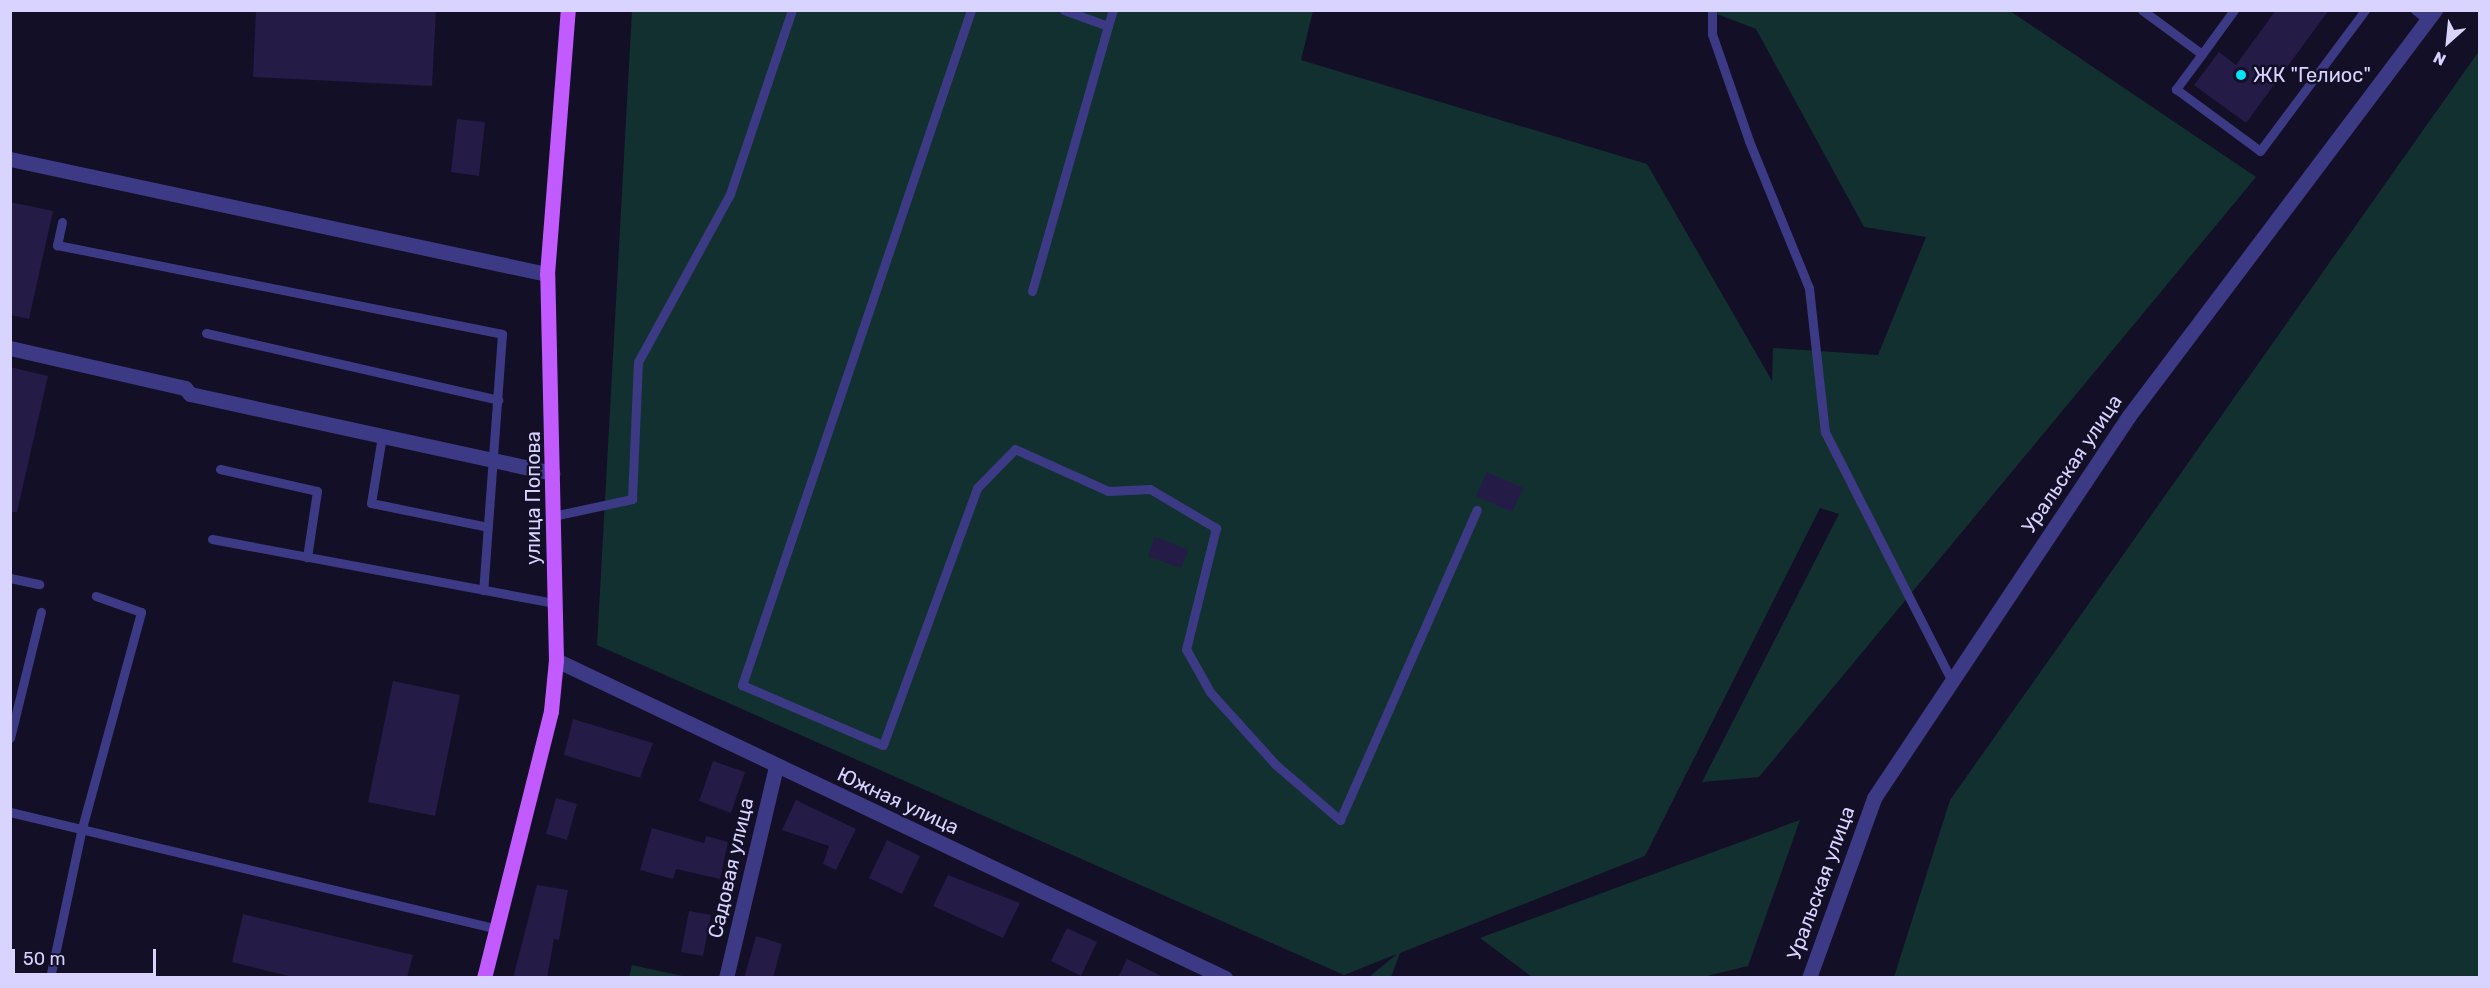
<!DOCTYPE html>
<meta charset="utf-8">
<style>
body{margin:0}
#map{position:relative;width:2490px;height:988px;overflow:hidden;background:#130f26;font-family:Rubik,sans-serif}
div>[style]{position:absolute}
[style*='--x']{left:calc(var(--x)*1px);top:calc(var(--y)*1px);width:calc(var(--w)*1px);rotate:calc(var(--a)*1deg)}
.green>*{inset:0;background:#12302f}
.building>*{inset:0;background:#241b47}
.path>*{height:4px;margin-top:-2px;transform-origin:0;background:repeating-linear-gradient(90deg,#2fb8b0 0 3px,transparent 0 7.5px)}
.service>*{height:9px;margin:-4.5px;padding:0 4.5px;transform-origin:4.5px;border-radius:4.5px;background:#3d3a85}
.minor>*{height:15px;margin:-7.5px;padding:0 7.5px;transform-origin:7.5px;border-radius:7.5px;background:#3d3a85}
.tertiary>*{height:15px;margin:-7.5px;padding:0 7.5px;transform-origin:7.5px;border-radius:7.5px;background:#3d3a85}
.primary>*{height:15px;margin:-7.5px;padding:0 7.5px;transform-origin:7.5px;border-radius:7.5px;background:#c25bff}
.dots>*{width:16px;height:16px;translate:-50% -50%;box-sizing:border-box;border:3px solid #130f26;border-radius:50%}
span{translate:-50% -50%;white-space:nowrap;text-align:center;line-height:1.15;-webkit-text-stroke:5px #130f26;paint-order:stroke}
.poi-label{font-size:20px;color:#d9d4ff}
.left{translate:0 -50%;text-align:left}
.street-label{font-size:20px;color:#d9d4ff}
.frame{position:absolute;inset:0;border:12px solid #d9d4ff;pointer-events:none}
.north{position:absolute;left:2418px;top:12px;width:60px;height:60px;-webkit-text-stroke:4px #130f26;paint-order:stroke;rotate:207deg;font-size:16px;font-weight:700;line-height:24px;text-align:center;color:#d9d4ff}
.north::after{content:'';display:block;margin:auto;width:21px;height:27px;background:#d9d4ff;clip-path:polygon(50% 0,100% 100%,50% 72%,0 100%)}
.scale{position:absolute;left:12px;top:949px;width:144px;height:27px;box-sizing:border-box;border:3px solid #d9d4ff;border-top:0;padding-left:8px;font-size:18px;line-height:21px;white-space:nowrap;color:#d9d4ff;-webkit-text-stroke:4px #130f26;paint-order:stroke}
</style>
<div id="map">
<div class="green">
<i style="clip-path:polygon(632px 11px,1313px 11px,1301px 60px,1647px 164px,1772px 381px,1773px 348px,1878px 355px,1926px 237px,1864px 227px,1756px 29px,1709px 11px,2010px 11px,2256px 177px,1759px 777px,1702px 782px,1839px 514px,1820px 508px,1645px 856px,1400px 953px,1391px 977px,1369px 977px,1397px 954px,1344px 975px,597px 645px)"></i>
<i style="clip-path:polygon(2479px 51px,2479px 977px,1894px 977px,1950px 800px)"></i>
<i style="clip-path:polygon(1800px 820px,1748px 966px,1699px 978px,1532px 977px,1480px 938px)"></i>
<i style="clip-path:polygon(632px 965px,687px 977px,629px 977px)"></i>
</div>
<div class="building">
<i style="clip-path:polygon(256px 10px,436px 10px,432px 86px,253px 77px)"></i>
<i style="clip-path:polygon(2276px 10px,2329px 10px,2246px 123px,2194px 85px,2219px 52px,2236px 65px)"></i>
<i style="clip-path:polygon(457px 119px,485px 122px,479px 176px,451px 172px)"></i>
<i style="clip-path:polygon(10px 202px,53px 211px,29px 319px,10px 315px)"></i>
<i style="clip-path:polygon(10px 367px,48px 376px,17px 512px,10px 512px)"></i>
<i style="clip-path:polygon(1487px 472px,1523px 488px,1512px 512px,1476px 496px)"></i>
<i style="clip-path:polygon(1155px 537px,1188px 550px,1181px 568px,1148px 556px)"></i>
<i style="clip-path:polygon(393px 681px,460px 695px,435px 816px,368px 802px)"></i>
<i style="clip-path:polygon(573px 719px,653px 743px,640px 778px,564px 755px)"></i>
<i style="clip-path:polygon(713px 761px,745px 772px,731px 813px,699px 801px)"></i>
<i style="clip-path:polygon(556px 798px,577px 804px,567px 840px,546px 834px)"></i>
<i style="clip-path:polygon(796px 800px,856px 829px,836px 870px,823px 864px,829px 846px,782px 830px)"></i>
<i style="clip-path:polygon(652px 828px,704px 843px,706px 836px,728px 842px,720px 879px,676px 869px,673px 879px,640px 870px)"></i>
<i style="clip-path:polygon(887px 840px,920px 856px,902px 894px,869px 878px)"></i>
<i style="clip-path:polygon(948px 875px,1020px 903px,1003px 938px,933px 906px)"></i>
<i style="clip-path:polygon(537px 885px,568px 890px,559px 940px,554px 939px,547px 978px,513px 978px)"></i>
<i style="clip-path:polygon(689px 911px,711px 915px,703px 956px,681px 952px)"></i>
<i style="clip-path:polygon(243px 914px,413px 955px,407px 978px,297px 978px,232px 962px)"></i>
<i style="clip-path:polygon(1067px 928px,1097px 942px,1081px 976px,1051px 961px)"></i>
<i style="clip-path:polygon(756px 936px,782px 944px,773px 978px,744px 978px)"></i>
<i style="clip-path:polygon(1127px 959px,1165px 978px,1118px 978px)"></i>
</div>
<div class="path">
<i style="--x:1768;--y:978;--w:2;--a:0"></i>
</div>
<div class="service">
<i style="--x:971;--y:10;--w:713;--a:108.74"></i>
<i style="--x:742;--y:685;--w:153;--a:23.1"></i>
<i style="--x:883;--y:745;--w:274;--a:-69.9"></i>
<i style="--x:977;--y:488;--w:54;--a:-45.7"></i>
<i style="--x:1015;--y:449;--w:102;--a:24.3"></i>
<i style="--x:1108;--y:491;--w:42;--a:-2.7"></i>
<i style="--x:1150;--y:489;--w:77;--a:30.6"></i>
<i style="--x:1216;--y:528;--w:125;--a:103.9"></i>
<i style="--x:1186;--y:649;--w:49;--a:60.8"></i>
<i style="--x:1210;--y:692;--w:97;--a:47.9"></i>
<i style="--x:1275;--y:764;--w:86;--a:40.7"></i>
<i style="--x:1340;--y:820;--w:339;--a:-66.2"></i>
<i style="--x:1712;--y:10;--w:24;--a:90"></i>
<i style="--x:1712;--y:34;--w:113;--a:70.9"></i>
<i style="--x:1749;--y:141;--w:159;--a:67.8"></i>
<i style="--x:1809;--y:288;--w:145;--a:83.7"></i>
<i style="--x:1825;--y:432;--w:280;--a:63"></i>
<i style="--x:2142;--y:10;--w:74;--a:36.3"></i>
<i style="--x:2202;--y:54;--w:44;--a:126.6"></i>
<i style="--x:2176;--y:89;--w:104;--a:36.4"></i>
<i style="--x:2260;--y:151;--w:176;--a:-53.3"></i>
<i style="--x:2415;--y:10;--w:16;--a:38"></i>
<i style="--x:1108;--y:26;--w:17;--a:-73"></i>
<i style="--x:2202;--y:54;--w:54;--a:-54"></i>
<i style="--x:62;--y:222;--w:24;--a:102"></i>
<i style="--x:57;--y:245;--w:454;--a:11.3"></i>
<i style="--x:502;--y:334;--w:257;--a:94.2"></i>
<i style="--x:1032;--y:291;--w:276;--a:-74"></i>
<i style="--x:1108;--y:26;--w:47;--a:-160"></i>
<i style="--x:206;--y:333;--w:300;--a:12.9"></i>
<i style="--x:382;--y:436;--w:68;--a:99.3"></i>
<i style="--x:371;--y:503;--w:119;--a:11.6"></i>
<i style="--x:220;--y:469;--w:99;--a:12.8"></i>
<i style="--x:317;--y:491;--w:67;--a:98.6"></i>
<i style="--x:553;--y:516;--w:81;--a:-12.1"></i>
<i style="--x:632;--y:499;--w:137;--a:-87.5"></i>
<i style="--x:638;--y:362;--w:192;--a:-61.3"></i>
<i style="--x:730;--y:194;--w:194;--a:-71.4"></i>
<i style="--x:212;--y:539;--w:349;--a:10.6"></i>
<i style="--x:10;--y:578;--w:30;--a:12"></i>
<i style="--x:10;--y:738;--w:130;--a:-76.2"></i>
<i style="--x:10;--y:812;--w:499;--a:13.5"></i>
<i style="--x:50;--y:978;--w:153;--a:-78"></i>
<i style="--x:82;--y:828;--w:224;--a:-74.7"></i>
<i style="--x:141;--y:612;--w:48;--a:-160.4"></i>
</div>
<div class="minor">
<i style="--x:10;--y:159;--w:549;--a:12.09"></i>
<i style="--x:10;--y:348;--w:180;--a:12.9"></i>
<i style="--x:185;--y:388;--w:8;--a:50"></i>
<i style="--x:190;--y:394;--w:371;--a:12.3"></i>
<i style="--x:556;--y:660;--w:741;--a:25.42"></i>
<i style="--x:726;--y:978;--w:217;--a:-76.7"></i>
</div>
<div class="tertiary">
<i style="--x:1809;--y:978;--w:191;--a:-70.1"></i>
<i style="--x:1874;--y:798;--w:458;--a:-56.3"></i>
<i style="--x:2128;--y:417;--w:510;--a:-52.97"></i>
</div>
<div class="primary">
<i style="--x:484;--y:978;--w:275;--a:-75.9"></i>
<i style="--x:551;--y:711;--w:51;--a:-84.4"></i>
<i style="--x:556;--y:660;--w:386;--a:-91.3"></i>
<i style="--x:547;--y:274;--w:265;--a:-85.5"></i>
</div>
<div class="dots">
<i style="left:2241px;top:75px;background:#00e5ff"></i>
</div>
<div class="poi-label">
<span class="left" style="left:2253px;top:75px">ЖК "Гелиос"</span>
</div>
<div class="street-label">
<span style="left:2072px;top:464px;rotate:-56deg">Уральская улица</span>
<span style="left:533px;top:498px;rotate:-90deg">улица Попова</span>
<span style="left:898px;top:801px;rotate:25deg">Южная улица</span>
<span style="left:731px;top:868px;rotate:-77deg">Садовая улица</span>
<span style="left:1821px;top:883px;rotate:-70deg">Уральская улица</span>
</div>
<div class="frame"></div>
<div class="north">N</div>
<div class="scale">50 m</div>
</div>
